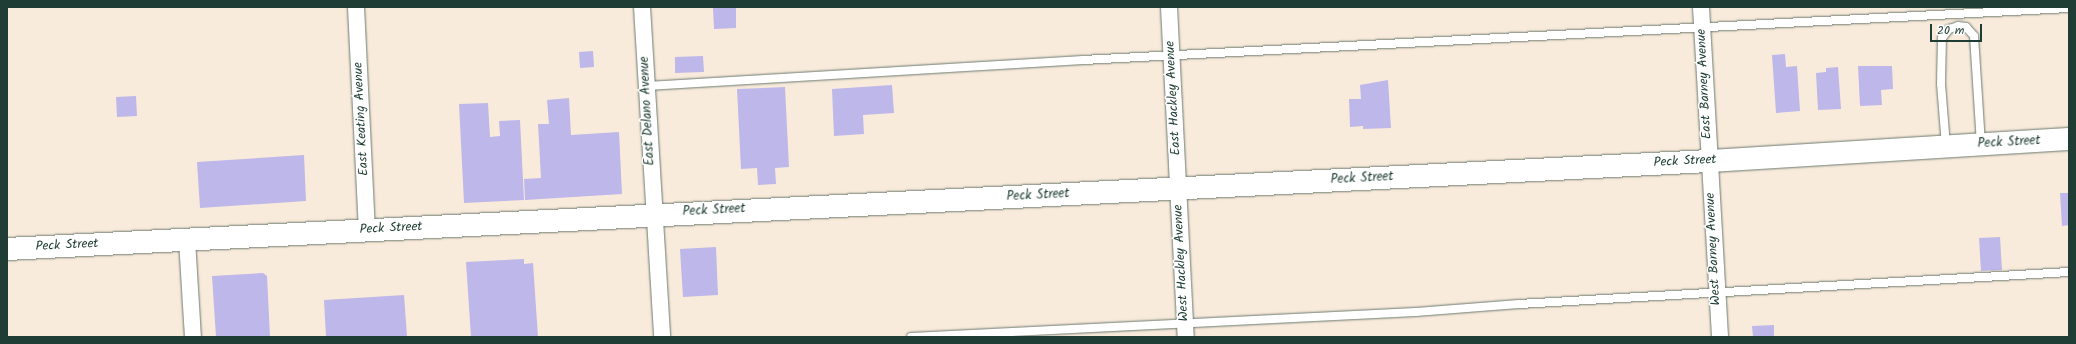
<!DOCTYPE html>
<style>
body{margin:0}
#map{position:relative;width:2076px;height:344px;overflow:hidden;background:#f9ebdc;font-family:Kalam,sans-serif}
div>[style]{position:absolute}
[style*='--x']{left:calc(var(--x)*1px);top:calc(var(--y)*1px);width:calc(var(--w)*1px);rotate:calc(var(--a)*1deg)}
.building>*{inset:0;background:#beb7e9}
.roads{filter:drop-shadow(0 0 1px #6b7a6f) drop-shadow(0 0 1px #6b7a6f)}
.lane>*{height:8px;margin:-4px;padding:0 4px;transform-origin:4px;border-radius:4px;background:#fff}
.street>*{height:16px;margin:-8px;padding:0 8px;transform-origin:8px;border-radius:8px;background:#fff}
.secondary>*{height:22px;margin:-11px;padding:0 11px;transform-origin:11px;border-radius:11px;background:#fff}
span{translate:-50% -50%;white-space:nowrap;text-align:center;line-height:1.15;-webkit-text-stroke:3px #fff;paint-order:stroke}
.street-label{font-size:13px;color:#1f3d34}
.frame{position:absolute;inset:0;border:8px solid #1f3d34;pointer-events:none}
.scale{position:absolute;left:1930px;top:24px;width:52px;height:18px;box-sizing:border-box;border:2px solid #1f3d34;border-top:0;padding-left:5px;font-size:12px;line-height:14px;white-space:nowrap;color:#1f3d34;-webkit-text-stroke:3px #fff;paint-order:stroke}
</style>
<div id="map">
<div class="building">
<i style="clip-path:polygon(713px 7px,736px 7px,736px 28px,714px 29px)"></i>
<i style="clip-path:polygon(593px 51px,594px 67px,580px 68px,579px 52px)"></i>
<i style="clip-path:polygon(1785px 54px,1786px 67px,1797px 66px,1800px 111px,1776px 113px,1772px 55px)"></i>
<i style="clip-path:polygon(703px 56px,704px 72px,675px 73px,675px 57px)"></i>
<i style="clip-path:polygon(1858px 66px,1892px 66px,1893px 89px,1881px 90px,1882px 105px,1860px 106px)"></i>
<i style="clip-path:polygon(1838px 67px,1841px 109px,1818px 110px,1816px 73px,1826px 72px,1826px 68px)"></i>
<i style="clip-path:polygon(1388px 80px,1391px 128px,1363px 129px,1363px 126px,1350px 127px,1349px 99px,1361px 99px,1360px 85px)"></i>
<i style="clip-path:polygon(892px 85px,894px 113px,863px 115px,864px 134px,834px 136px,832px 89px)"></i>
<i style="clip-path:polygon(785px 87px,789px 167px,775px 168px,776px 184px,758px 185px,757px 168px,741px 169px,737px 89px)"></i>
<i style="clip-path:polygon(136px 96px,137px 116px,117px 117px,116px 97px)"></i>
<i style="clip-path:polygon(569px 98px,571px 135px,619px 132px,622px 194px,525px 200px,524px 179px,541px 178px,538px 124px,549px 124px,547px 100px)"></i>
<i style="clip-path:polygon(488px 103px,490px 137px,500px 136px,499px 121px,520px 120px,524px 200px,464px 203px,459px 104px)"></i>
<i style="clip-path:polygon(304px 155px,306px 201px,200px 208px,197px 162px)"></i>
<i style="clip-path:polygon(2060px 193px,2069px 193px,2069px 225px,2062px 226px)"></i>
<i style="clip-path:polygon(2000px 237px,2002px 270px,1981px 271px,1979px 238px)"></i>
<i style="clip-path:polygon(716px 247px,718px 295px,683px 297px,680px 249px)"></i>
<i style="clip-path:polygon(524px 259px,524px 264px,533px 263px,538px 337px,471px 337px,466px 262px)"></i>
<i style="clip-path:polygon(263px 273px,267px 276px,270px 337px,216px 337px,212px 276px)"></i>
<i style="clip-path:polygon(404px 295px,407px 336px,326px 337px,324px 300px)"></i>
<i style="clip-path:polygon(1774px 325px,1774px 337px,1753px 337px,1752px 326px)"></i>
</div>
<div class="roads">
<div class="lane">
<i style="--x:647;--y:86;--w:437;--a:-3.4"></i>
<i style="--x:1083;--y:60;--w:987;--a:-3.02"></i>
<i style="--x:1946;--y:146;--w:62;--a:-94.6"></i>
<i style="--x:1941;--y:84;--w:46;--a:-88.8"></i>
<i style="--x:1942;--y:38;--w:11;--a:-52"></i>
<i style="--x:1949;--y:29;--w:9;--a:-18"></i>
<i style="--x:1958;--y:26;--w:8;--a:7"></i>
<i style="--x:1966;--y:27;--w:12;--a:48"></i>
<i style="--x:1974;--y:36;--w:107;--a:86.3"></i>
<i style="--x:911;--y:337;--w:505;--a:-2.84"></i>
<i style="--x:1415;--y:312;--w:104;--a:-4.4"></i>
<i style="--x:1519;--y:304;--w:551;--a:-3.33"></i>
</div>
<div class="street">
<i style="--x:356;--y:7;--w:224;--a:87.2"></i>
<i style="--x:642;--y:7;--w:331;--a:86.5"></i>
<i style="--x:1169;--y:7;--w:330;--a:87.1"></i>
<i style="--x:1701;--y:7;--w:331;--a:86.7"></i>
<i style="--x:187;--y:240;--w:97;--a:86.5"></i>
</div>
<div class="secondary">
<i style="--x:7;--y:249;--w:1704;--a:-2.96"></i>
<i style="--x:1709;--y:161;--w:361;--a:-3.5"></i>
</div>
</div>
<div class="street-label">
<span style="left:1705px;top:84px;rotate:-93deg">East Barney Avenue</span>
<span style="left:1174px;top:98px;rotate:-93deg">East Hackley Avenue</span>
<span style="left:648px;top:111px;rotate:-93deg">East Delano Avenue</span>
<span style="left:362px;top:119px;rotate:-93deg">East Keating Avenue</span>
<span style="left:2009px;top:143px;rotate:-3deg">Peck Street</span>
<span style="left:1685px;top:162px;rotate:-3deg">Peck Street</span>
<span style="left:1362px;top:179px;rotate:-3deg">Peck Street</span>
<span style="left:1038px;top:196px;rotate:-3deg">Peck Street</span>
<span style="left:714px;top:211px;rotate:-3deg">Peck Street</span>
<span style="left:391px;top:229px;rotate:-3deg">Peck Street</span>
<span style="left:67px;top:246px;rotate:-3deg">Peck Street</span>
<span style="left:1714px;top:249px;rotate:-93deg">West Barney Avenue</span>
<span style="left:1182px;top:263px;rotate:-93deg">West Hackley Avenue</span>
</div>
<div class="frame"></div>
<div class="scale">20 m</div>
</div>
